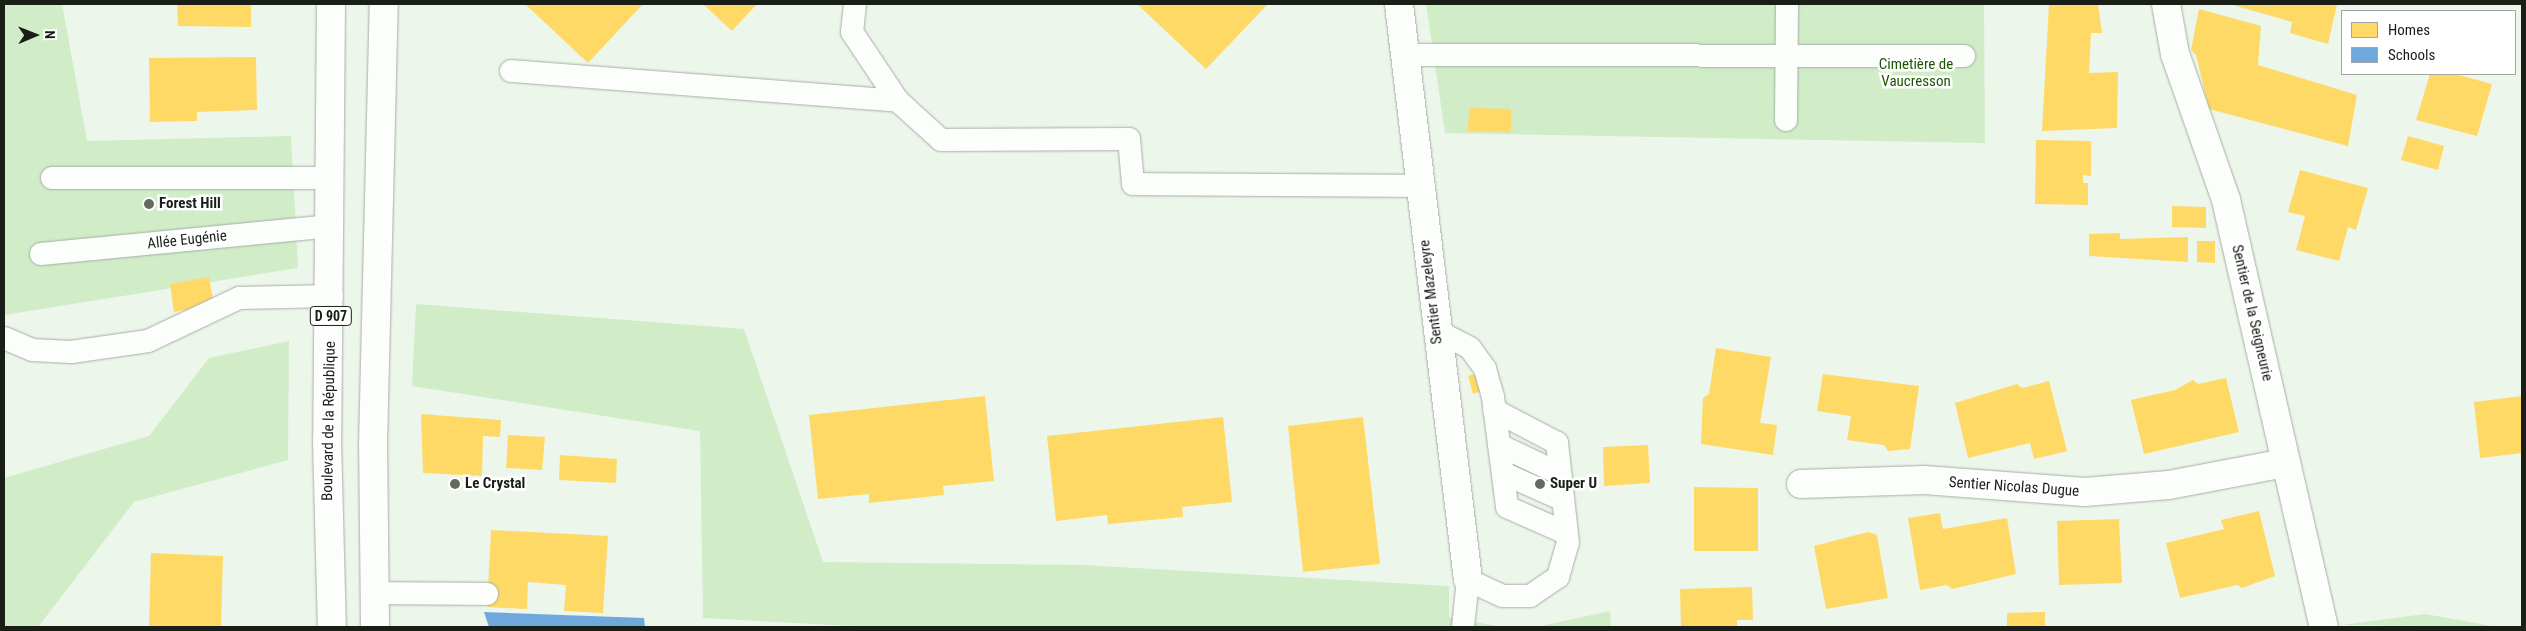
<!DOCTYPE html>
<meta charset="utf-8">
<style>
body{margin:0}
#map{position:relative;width:2526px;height:631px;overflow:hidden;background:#edf6eb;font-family:"Roboto Condensed",sans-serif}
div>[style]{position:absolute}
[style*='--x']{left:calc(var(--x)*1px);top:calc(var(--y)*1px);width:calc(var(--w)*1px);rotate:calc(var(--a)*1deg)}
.green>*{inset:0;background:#d0edc8}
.homes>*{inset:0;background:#ffd966}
.schools>*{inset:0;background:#6fa8dc}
.roads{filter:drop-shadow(0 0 1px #a7aea5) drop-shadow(0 0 1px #a7aea5)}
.service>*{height:22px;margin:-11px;padding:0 11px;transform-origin:11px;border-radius:11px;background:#fcfefc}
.minor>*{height:28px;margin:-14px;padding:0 14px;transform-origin:14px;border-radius:14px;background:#fcfefc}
.primary>*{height:28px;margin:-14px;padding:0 14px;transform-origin:14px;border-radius:14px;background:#fcfefc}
.dots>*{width:14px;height:14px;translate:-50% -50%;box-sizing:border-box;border:2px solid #fff;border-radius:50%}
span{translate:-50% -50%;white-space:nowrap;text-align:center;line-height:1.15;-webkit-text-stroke:5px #fff;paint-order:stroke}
.shield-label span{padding:1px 4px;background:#fff;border:1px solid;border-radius:4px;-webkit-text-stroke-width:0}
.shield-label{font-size:14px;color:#191f17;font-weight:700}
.park-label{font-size:15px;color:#1b5702}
.poi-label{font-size:15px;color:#191f17;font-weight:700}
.left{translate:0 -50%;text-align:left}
.street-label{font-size:15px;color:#191f17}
.frame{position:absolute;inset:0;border:5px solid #191f17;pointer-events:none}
.legend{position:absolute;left:2341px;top:10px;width:175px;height:65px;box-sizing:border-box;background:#fff;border:1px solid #a3a5a2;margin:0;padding:6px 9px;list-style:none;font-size:15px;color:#191f17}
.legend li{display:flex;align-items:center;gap:10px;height:25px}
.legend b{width:25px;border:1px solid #a3a5a2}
.north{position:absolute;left:10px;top:10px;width:50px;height:50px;-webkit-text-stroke:4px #fff;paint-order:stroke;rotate:89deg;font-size:14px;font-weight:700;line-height:20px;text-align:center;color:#191f17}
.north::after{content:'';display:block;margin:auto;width:18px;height:22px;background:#191f17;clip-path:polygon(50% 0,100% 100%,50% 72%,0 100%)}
</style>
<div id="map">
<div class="green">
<i style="clip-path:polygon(4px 4px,62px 4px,87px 141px,291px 136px,298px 268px,4px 315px)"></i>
<i style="clip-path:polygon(1426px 4px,1984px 4px,1985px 143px,1445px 133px)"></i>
<i style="clip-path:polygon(416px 304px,744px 329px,823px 562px,1083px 565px,1449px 586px,1449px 617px,1502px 627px,871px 627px,703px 618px,700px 431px,412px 386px)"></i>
<i style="clip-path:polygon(289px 341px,288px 460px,134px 502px,38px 627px,4px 627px,4px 478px,149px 436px,209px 358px)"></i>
<i style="clip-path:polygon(1610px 611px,1611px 627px,1536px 627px)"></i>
<i style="clip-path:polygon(2425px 614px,2498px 627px,2342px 625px)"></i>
</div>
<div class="homes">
<i style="clip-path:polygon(177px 4px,251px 4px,251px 27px,178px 26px)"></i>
<i style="clip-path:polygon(525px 4px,643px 4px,588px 63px)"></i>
<i style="clip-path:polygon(703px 4px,757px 4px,732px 31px)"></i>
<i style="clip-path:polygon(1137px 4px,1268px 4px,1206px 69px)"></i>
<i style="clip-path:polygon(2049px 4px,2098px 4px,2102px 33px,2091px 33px,2089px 73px,2118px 72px,2117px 128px,2042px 131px)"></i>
<i style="clip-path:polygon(2229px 4px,2337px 4px,2328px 44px,2290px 33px,2292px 22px)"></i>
<i style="clip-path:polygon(2199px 9px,2261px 26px,2258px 65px,2357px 95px,2348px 146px,2209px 109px,2196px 55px,2191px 50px)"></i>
<i style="clip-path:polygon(256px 57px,257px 110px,197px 112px,197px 121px,150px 122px,149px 58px)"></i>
<i style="clip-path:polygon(2430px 74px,2455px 74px,2492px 84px,2477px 136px,2416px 120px)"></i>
<i style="clip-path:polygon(1469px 108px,1511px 109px,1511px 132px,1468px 131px)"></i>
<i style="clip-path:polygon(2408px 136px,2444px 146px,2438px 170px,2401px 160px)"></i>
<i style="clip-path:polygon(2036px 140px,2091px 141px,2091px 176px,2083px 175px,2083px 183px,2088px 183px,2088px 205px,2035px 204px)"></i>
<i style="clip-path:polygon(2300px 170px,2368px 188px,2356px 230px,2348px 227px,2339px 261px,2296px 250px,2305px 216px,2288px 212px)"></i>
<i style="clip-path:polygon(2172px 206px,2206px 207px,2206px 228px,2172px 227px)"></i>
<i style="clip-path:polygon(2120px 233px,2120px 239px,2188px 237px,2188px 262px,2089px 256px,2089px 234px)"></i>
<i style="clip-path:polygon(2197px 241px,2215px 241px,2215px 263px,2197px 262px)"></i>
<i style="clip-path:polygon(209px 277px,214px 305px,174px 312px,170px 284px)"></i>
<i style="clip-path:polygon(1716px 348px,1771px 357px,1760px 423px,1777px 425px,1773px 455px,1701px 444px,1703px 398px,1709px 394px)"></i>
<i style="clip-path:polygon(1480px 373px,1485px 390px,1473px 394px,1468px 376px)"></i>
<i style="clip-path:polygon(1823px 374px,1919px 386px,1910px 449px,1888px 451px,1884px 445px,1847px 440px,1851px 416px,1817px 411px)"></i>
<i style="clip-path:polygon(2226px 378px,2239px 432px,2144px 454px,2131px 400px,2175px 390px,2193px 380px,2198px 384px)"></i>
<i style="clip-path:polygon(2049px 381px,2067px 451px,2034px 459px,2030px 443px,1968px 458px,1955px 403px,2017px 384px,2022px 388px)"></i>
<i style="clip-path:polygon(985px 396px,994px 481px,943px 486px,944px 495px,869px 503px,869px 494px,818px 499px,809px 415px)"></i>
<i style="clip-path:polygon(2522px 396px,2522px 453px,2480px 458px,2474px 402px)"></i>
<i style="clip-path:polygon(421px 414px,501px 420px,500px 437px,483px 436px,482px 476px,423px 473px)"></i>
<i style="clip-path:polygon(1223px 417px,1232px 502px,1182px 507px,1183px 517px,1108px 524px,1107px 515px,1056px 521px,1047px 436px)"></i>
<i style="clip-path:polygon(1363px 417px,1380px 564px,1303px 572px,1288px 426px)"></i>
<i style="clip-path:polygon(508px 435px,545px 437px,542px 470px,506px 468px)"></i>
<i style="clip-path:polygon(1648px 445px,1650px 483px,1604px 486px,1603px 447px)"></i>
<i style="clip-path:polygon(560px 455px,617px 459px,616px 483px,559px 480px)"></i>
<i style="clip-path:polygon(1694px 487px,1758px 488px,1758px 551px,1694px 551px)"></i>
<i style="clip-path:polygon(2259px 511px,2275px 576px,2242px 588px,2237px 585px,2180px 598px,2166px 543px,2224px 529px,2221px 520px)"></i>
<i style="clip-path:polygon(1940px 513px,1943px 529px,2007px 518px,2016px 574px,1952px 589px,1947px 585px,1920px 590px,1908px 518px)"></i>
<i style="clip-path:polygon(2119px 519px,2122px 583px,2059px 585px,2057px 521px)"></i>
<i style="clip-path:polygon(491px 530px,608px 536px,603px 613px,564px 611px,566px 585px,528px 582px,527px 609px,487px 607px)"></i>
<i style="clip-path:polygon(1868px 532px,1877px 535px,1888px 598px,1826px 609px,1814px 546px)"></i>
<i style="clip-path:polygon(151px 553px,223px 556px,221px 627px,149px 627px)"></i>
<i style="clip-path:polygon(1752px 587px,1753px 620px,1737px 620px,1737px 627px,1681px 627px,1680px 589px)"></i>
<i style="clip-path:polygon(2045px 612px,2045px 627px,2007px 627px,2007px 613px)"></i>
</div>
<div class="schools">
<i style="clip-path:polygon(484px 612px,644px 618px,645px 627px,489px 627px)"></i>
</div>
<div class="roads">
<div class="service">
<i style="--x:855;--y:4;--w:28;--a:96"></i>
<i style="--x:852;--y:32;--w:83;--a:56.3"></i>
<i style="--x:1405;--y:55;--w:559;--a:0.1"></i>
<i style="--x:511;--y:71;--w:388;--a:4.4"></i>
<i style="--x:898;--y:101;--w:58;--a:42.2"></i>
<i style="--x:941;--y:140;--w:188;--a:-0.3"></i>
<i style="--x:1129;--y:139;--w:45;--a:84.9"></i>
<i style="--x:1133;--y:184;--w:286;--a:0.4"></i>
<i style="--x:1786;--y:120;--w:116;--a:-89.5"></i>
<i style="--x:52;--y:178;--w:280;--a:0"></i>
<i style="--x:41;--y:254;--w:292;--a:-5.5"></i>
<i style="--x:1435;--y:330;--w:39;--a:27"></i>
<i style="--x:1470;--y:348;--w:26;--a:54"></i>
<i style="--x:1485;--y:369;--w:29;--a:74"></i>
<i style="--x:1493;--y:397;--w:111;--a:82.7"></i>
<i style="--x:1507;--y:507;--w:64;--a:23.8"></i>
<i style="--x:4;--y:338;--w:30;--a:23"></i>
<i style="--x:32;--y:350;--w:39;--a:3"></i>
<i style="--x:71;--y:352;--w:78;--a:-8.1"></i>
<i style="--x:148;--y:341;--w:101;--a:-25.3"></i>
<i style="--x:239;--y:298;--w:93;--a:-1.2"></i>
<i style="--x:1499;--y:445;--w:68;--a:25.4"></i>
<i style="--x:1503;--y:473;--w:66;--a:24.2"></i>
<i style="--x:375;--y:593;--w:112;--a:0.5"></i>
<i style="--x:1463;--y:627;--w:47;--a:-83.9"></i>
<i style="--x:1468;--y:580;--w:38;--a:25"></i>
<i style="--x:1503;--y:596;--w:27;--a:0"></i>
<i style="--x:1530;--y:596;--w:34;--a:-34"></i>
<i style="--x:1558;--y:577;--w:35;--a:-74"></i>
<i style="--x:1568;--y:543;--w:101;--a:-96.3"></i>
<i style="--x:1557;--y:443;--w:71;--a:-152.4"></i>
</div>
<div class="minor">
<i style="--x:1399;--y:4;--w:580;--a:83.17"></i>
<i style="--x:2166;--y:4;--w:51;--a:79.8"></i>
<i style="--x:2175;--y:54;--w:155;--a:70.7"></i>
<i style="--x:2226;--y:200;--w:438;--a:77.1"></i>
<i style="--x:1801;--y:484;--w:123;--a:-1.9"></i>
<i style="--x:1924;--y:480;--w:161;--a:4.3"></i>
<i style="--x:2085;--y:492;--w:84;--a:-4.8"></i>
<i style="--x:2169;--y:485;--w:118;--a:-10.7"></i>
</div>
<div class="primary">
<i style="--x:331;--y:4;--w:437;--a:90.5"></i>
<i style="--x:327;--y:441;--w:186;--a:88.5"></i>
<i style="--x:375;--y:627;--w:183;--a:-90.6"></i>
<i style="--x:373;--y:444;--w:440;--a:-88.6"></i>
</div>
</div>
<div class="dots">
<i style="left:149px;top:204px;background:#636a61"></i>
<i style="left:455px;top:484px;background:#636a61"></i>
<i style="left:1540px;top:484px;background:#636a61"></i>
</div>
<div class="shield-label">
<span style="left:331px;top:316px">D 907</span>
</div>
<div class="park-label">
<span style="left:1916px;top:73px">Cimetière de<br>Vaucresson</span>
</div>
<div class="poi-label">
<span class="left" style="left:159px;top:204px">Forest Hill</span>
<span class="left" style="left:465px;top:484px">Le Crystal</span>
<span class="left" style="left:1550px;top:484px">Super U</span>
</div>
<div class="street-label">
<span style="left:187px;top:240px;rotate:-6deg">Allée Eugénie</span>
<span style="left:1431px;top:292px;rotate:-97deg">Sentier Mazeleyre</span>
<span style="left:2252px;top:313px;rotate:77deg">Sentier de la Seigneurie</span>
<span style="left:329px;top:421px;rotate:-89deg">Boulevard de la République</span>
<span style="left:2014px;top:487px;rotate:4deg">Sentier Nicolas Dugue</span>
</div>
<div class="frame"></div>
<ul class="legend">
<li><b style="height:14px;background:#ffd966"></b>Homes</li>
<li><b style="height:14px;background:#6fa8dc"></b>Schools</li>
</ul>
<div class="north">N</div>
</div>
